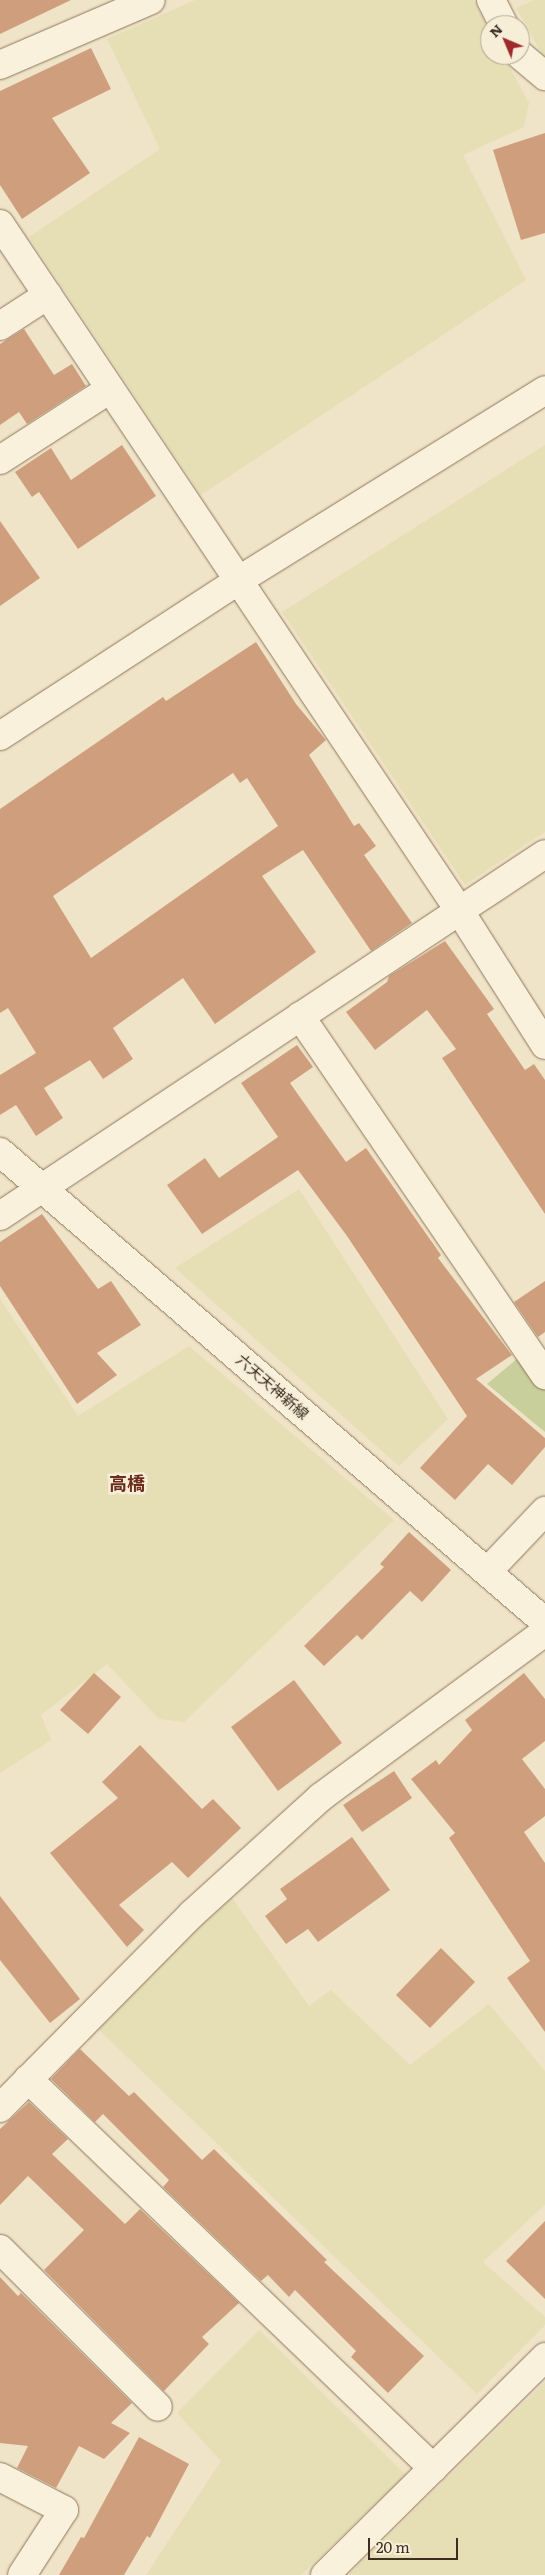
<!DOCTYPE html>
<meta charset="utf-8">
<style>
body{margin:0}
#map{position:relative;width:545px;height:2575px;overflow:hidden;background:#f0e4c8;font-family:Literata,"Noto Sans JP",serif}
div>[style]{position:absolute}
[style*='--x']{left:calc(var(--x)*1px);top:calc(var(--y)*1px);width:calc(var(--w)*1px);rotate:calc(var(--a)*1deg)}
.farmland>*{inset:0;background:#e6deb5}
.green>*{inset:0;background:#c9cf9b}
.building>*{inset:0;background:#cf9f7d}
.roads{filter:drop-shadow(0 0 1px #8d765c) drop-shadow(0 0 1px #8d765c)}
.street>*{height:28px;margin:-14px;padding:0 14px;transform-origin:14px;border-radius:14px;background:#faf1dc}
.secondary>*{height:28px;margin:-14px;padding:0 14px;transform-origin:14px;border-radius:14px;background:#faf1dc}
span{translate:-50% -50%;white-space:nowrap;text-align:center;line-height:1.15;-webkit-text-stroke:5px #f7eed8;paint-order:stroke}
.street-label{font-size:15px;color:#3d2e20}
.quarter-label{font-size:18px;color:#6b2e1e;font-weight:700}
.north{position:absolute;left:480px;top:15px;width:50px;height:50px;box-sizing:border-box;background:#f7eed8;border:1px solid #ada18e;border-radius:50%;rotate:315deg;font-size:14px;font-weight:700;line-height:20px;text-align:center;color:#3d2e20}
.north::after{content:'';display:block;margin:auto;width:18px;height:22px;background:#9e2a2b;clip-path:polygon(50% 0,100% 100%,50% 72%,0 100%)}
.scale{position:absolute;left:368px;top:2538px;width:90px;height:22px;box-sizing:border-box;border:2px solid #3d2e20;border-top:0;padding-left:6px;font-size:15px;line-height:18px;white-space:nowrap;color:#3d2e20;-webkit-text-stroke:4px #f7eed8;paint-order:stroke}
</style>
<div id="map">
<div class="farmland">
<i style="clip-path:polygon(195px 0,473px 0,490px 31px,490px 55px,503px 55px,529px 103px,524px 127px,463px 155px,526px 280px,201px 495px,29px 237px,160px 149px,107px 39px)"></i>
<i style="clip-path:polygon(534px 0,545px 0,545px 59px,516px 8px)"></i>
<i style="clip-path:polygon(545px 445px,545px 832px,465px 885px,282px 612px)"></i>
<i style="clip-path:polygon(299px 1189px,448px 1419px,399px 1466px,175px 1268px)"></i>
<i style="clip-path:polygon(0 1299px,78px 1416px,189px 1346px,394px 1520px,184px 1722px,159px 1719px,107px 1664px,41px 1715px,51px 1740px,0 1773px)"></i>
<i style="clip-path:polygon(229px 1894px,309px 2006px,331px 1990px,410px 2065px,489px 2004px,545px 2071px,545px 2205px,483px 2262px,545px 2317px,545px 2325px,477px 2394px,97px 2028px)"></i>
<i style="clip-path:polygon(259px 2330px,406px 2475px,301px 2575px,146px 2575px,221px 2461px,177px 2413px)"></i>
<i style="clip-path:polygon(545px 2382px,545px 2575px,348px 2575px)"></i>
</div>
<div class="green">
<i style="clip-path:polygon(524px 1353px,545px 1384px,545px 1432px,487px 1384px)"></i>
</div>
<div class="building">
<i style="clip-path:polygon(0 0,71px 0,0 34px)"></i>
<i style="clip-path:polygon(91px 48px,111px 89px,52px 118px,90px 173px,22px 219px,0 185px,0 91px)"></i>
<i style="clip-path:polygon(545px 133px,545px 233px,521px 240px,493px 150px)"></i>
<i style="clip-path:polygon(24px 329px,54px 375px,72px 364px,86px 386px,27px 424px,19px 412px,0 425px,0 344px)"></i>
<i style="clip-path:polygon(122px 445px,156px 496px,78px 549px,39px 492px,32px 497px,15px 472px,51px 448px,71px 480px)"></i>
<i style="clip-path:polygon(0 521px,40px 578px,0 606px)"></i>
<i style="clip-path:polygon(evenodd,256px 642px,296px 704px,326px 740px,309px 755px,354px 826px,359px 823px,376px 846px,364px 855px,412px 923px,371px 951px,303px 850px,262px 876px,316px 952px,215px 1024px,183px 978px,113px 1028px,133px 1059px,103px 1079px,90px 1060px,44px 1088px,63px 1118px,36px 1136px,16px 1105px,0 1115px,0 1075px,36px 1053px,8px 1008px,0 1013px,0 809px,163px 697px,166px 701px,256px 642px,233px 773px,240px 783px,247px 778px,278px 826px,91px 958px,53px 896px,233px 773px)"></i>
<i style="clip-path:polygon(445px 941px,494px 1009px,487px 1014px,525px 1070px,534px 1064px,545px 1080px,545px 1214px,442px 1058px,456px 1049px,427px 1010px,375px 1050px,346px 1012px,387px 982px,389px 976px)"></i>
<i style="clip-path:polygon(297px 1045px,313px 1067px,290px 1083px,316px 1120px,346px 1162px,366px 1148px,441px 1255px,438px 1258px,512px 1355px,476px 1379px,545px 1438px,545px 1447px,512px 1485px,488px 1464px,455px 1500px,420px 1468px,467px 1416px,347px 1236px,298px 1170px,202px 1234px,167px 1185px,205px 1158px,219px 1178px,278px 1137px,241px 1083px)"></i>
<i style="clip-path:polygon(42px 1214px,98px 1289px,111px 1281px,141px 1325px,97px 1353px,117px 1375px,77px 1404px,0 1286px,0 1242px)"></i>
<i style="clip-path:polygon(545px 1281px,545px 1332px,538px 1337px,514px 1302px)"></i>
<i style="clip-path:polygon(409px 1532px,451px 1570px,422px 1602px,410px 1591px,362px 1640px,357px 1635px,324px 1666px,304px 1646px,384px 1567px,380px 1564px)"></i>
<i style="clip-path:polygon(94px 1673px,121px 1697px,88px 1734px,60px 1710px)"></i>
<i style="clip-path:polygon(524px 1673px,545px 1699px,545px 1741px,522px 1759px,545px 1789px,545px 1816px,524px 1832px,545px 1863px,545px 2032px,507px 1978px,530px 1961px,449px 1838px,455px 1833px,411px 1779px,436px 1760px,439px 1765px,472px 1730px,465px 1720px)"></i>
<i style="clip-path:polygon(294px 1680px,342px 1743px,278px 1791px,231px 1727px)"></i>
<i style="clip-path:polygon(140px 1745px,202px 1809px,213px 1799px,241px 1828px,188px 1878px,172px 1862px,119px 1905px,144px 1930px,127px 1947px,50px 1853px,118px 1798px,102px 1782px)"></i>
<i style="clip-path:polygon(394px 1771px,412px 1798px,362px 1832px,343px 1805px)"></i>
<i style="clip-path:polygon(352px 1837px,390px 1890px,318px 1942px,308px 1929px,286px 1944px,265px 1916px,287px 1899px,280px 1889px)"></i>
<i style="clip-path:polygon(0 1896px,80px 1999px,50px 2023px,0 1960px)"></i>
<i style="clip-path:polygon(441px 1948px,475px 1982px,430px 2028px,396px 1995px)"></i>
<i style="clip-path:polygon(80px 2049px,129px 2096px,134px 2092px,202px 2160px,214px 2149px,327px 2260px,324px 2262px,424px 2356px,388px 2393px,351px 2357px,356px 2351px,295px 2290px,289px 2297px,268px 2275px,261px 2281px,163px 2187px,169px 2180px,103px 2114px,95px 2122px,51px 2079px)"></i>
<i style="clip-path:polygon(29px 2102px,68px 2139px,52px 2154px,125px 2224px,140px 2209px,239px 2303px,202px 2337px,209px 2344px,164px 2391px,44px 2270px,84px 2230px,28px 2176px,0 2205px,0 2129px)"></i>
<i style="clip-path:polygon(545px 2221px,545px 2299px,506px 2261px)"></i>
<i style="clip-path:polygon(0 2277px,18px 2296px,21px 2293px,132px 2403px,111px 2423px,130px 2433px,104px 2459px,79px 2446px,56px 2488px,17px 2468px,28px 2446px,0 2443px)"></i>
<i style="clip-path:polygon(139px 2437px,189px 2464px,150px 2538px,147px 2536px,124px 2575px,59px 2575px,81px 2537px,84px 2538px)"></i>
</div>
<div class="roads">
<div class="street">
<i style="--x:491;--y:0;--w:28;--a:63"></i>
<i style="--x:520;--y:55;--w:33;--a:40"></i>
<i style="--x:0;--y:65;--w:164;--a:-23.3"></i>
<i style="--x:0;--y:224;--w:825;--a:56.21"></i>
<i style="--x:459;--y:910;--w:160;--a:57.5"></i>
<i style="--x:0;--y:326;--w:57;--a:-32.9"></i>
<i style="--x:0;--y:460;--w:131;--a:-32.8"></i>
<i style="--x:300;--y:1016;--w:435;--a:55.7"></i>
<i style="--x:0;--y:1216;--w:654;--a:-33.59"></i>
<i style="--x:488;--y:1571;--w:83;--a:-46.5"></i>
<i style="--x:28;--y:2079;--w:562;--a:43.85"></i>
<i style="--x:0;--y:2108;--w:273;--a:-45.3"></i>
<i style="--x:192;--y:1914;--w:174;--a:-42.2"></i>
<i style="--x:321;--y:1797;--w:278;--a:-36.4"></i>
<i style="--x:0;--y:2249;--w:223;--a:45"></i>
<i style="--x:0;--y:2477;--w:72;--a:27.3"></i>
<i style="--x:64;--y:2510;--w:77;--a:122.9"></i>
<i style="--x:325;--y:2575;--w:310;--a:-44.7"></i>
</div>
<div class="secondary">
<i style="--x:0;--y:736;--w:285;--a:-33.1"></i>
<i style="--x:239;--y:580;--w:360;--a:-31.8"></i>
<i style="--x:0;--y:1152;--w:720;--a:40.77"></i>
</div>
</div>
<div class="street-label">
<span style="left:273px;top:1386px;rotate:41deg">六天天神新線</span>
</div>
<div class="quarter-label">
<span style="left:127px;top:1483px">高橋</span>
</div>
<div class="north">N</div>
<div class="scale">20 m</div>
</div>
